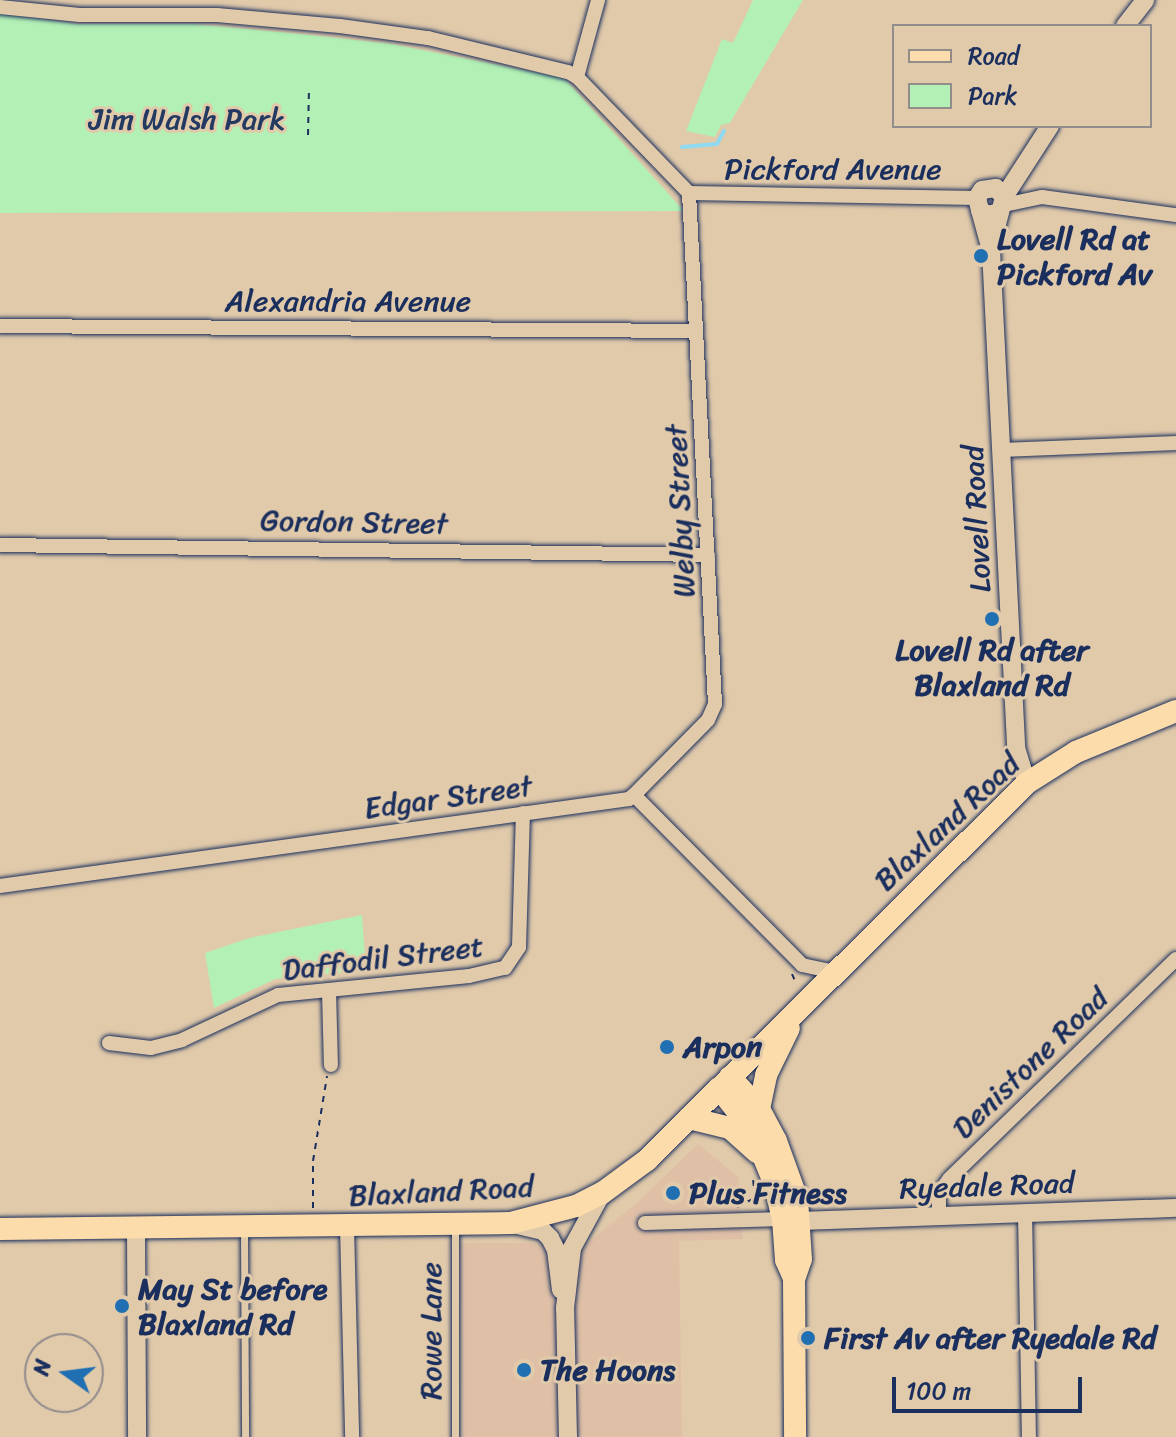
<!DOCTYPE html>
<style>
body{margin:0}
#map{position:relative;width:1176px;height:1437px;overflow:hidden;background:#e1caaa;font-family:Sriracha,sans-serif}
div>[style]{position:absolute}
[style*='--x']{left:calc(var(--x)*1px);top:calc(var(--y)*1px);width:calc(var(--w)*1px);rotate:calc(var(--a)*1deg)}
.built>*{inset:0;background:#dfc0a7}
.green>*{inset:0;background:#b3f0b5}
.stream>*{height:4px;margin:-2px;padding:0 2px;transform-origin:2px;border-radius:2px;background:#8fdaf0}
.path>*{height:2px;margin-top:-1px;transform-origin:0;background:repeating-linear-gradient(90deg,#1b2f5e 0 6px,transparent 0 12px)}
.roads{filter:drop-shadow(0 0 2px #1b2f5e) drop-shadow(0 0 2px #1b2f5e)}
.service>*{height:7px;margin:-3.5px;padding:0 3.5px;transform-origin:3.5px;border-radius:3.5px;background:#e1caaa}
.minor>*{height:14px;margin:-7px;padding:0 7px;transform-origin:7px;border-radius:7px;background:#e1caaa}
.tertiary>*{height:18px;margin:-9px;padding:0 9px;transform-origin:9px;border-radius:9px;background:#e1caaa}
.primary>*{height:22px;margin:-11px;padding:0 11px;transform-origin:11px;border-radius:11px;background:#fddcac}
.dots>*{width:22px;height:22px;translate:-50% -50%;box-sizing:border-box;border:4px solid #e1caaa;border-radius:50%}
span{translate:-50% -50%;white-space:nowrap;text-align:center;line-height:1.15;-webkit-text-stroke:6px #e1caaa;paint-order:stroke}
.park-label{font-size:30px;color:#233962}
.street-label{font-size:30px;color:#1b2f5e}
.poi-label{font-size:30px;color:#1b2f5e;font-weight:700}
.left{translate:0 -50%;text-align:left}
.legend{position:absolute;left:892px;top:24px;width:260px;height:104px;box-sizing:border-box;background:#e1caaa;border:2px solid #928c8c;margin:0;padding:10px 14px;list-style:none;font-size:24px;color:#1b2f5e}
.legend li{display:flex;align-items:center;gap:16px;height:40px}
.legend b{width:40px;border:2px solid #928c8c}
.north{position:absolute;left:24px;top:1333px;width:80px;height:80px;box-sizing:border-box;background:#e1caaa;border:2px solid #928c8c;border-radius:50%;rotate:284deg;font-size:22px;font-weight:700;line-height:32px;text-align:center;color:#1b2f5e}
.north::after{content:'';display:block;margin:auto;width:28px;height:36px;background:#1f6fb2;clip-path:polygon(50% 0,100% 100%,50% 72%,0 100%)}
.scale{position:absolute;left:892px;top:1377px;width:190px;height:36px;box-sizing:border-box;border:4px solid #1b2f5e;border-top:0;padding-left:10px;font-size:24px;line-height:28px;white-space:nowrap;color:#1b2f5e;-webkit-text-stroke:6px #e1caaa;paint-order:stroke}
</style>
<div id="map">
<div class="built">
<i style="clip-path:polygon(698px 1144px,738px 1177px,743px 1239px,679px 1241px,682px 1437px,463px 1437px,460px 1243px,531px 1243px,556px 1250px,589px 1242px,639px 1201px)"></i>
</div>
<div class="green">
<i style="clip-path:polygon(753px 0,803px 0,730px 123px,721px 125px,715px 137px,686px 131px,722px 39px,733px 43px)"></i>
<i style="clip-path:polygon(0 14px,78px 24px,193px 24px,301px 34px,392px 44px,564px 78px,684px 211px,0 213px)"></i>
<i style="clip-path:polygon(362px 915px,366px 970px,275px 979px,214px 1008px,205px 953px,249px 938px)"></i>
</div>
<div class="stream">
<i style="--x:682;--y:147;--w:35;--a:-5"></i>
<i style="--x:717;--y:144;--w:15;--a:-62"></i>
</div>
<div class="path">
<i style="--x:308;--y:135;--w:47;--a:-88.8"></i>
<i style="--x:792;--y:974;--w:12;--a:66"></i>
<i style="--x:737;--y:1207;--w:20;--a:-27"></i>
<i style="--x:755;--y:1198;--w:18;--a:-96"></i>
<i style="--x:313;--y:1208;--w:47;--a:-90"></i>
<i style="--x:313;--y:1161;--w:86;--a:-80.6"></i>
</div>
<div class="roads">
<div class="service">
<i style="--x:455;--y:1227;--w:210;--a:90"></i>
<i style="--x:244;--y:1229;--w:208;--a:89.7"></i>
</div>
<div class="minor">
<i style="--x:0;--y:7;--w:80;--a:5.7"></i>
<i style="--x:80;--y:15;--w:137;--a:0"></i>
<i style="--x:217;--y:15;--w:123;--a:5.1"></i>
<i style="--x:340;--y:26;--w:89;--a:7.8"></i>
<i style="--x:428;--y:38;--w:144;--a:13.7"></i>
<i style="--x:568;--y:72;--w:10;--a:29"></i>
<i style="--x:577;--y:77;--w:161;--a:46"></i>
<i style="--x:577;--y:77;--w:80;--a:-74.7"></i>
<i style="--x:689;--y:193;--w:288;--a:1"></i>
<i style="--x:1004;--y:205;--w:39;--a:-12"></i>
<i style="--x:1042;--y:197;--w:135;--a:7.7"></i>
<i style="--x:0;--y:326;--w:696;--a:0.41"></i>
<i style="--x:1002;--y:450;--w:174;--a:-2.3"></i>
<i style="--x:0;--y:545;--w:708;--a:0.81"></i>
<i style="--x:634;--y:795;--w:239;--a:45.3"></i>
<i style="--x:802;--y:965;--w:33;--a:12"></i>
<i style="--x:0;--y:886;--w:635;--a:-7.87"></i>
<i style="--x:629;--y:799;--w:6;--a:-39"></i>
<i style="--x:634;--y:795;--w:105;--a:-45.4"></i>
<i style="--x:708;--y:720;--w:17;--a:-66"></i>
<i style="--x:715;--y:704;--w:512;--a:-92.91"></i>
<i style="--x:329;--y:991;--w:74;--a:88.5"></i>
<i style="--x:109;--y:1043;--w:42;--a:6.8"></i>
<i style="--x:151;--y:1048;--w:32;--a:-14"></i>
<i style="--x:182;--y:1040;--w:106;--a:-25.1"></i>
<i style="--x:278;--y:995;--w:192;--a:-5.7"></i>
<i style="--x:469;--y:976;--w:37;--a:-13"></i>
<i style="--x:505;--y:968;--w:25;--a:-56"></i>
<i style="--x:519;--y:947;--w:134;--a:-88.3"></i>
<i style="--x:1025;--y:1212;--w:225;--a:89"></i>
<i style="--x:939;--y:1215;--w:22;--a:-90"></i>
<i style="--x:939;--y:1193;--w:17;--a:-54"></i>
<i style="--x:949;--y:1179;--w:316;--a:-44.1"></i>
<i style="--x:645;--y:1223;--w:138;--a:-1.7"></i>
<i style="--x:347;--y:1226;--w:211;--a:88.6"></i>
</div>
<div class="tertiary">
<i style="--x:1125;--y:26;--w:33;--a:-52"></i>
<i style="--x:1004;--y:197;--w:85;--a:-57.1"></i>
<i style="--x:980;--y:210;--w:41;--a:74.6"></i>
<i style="--x:991;--y:250;--w:499;--a:87.1"></i>
<i style="--x:1016;--y:748;--w:37;--a:73"></i>
<i style="--x:991;--y:247;--w:52;--a:-75.4"></i>
<i style="--x:1004;--y:197;--w:12;--a:-132"></i>
<i style="--x:996;--y:188;--w:14;--a:172"></i>
<i style="--x:982;--y:190;--w:9;--a:122"></i>
<i style="--x:977;--y:198;--w:12;--a:76"></i>
<i style="--x:980;--y:210;--w:9;--a:32"></i>
<i style="--x:988;--y:215;--w:12;--a:-14"></i>
<i style="--x:800;--y:1221;--w:376;--a:-2"></i>
<i style="--x:513;--y:1224;--w:31;--a:13"></i>
<i style="--x:543;--y:1231;--w:10;--a:45"></i>
<i style="--x:550;--y:1238;--w:13;--a:63"></i>
<i style="--x:556;--y:1250;--w:40;--a:82.9"></i>
<i style="--x:136;--y:1228;--w:209;--a:89.7"></i>
<i style="--x:568;--y:1437;--w:129;--a:-91.3"></i>
<i style="--x:565;--y:1308;--w:60;--a:-83.3"></i>
<i style="--x:572;--y:1248;--w:63;--a:-61.4"></i>
</div>
<div class="primary">
<i style="--x:730;--y:1077;--w:43;--a:47.8"></i>
<i style="--x:759;--y:1109;--w:36;--a:62"></i>
<i style="--x:776;--y:1141;--w:62;--a:70.1"></i>
<i style="--x:797;--y:1199;--w:60;--a:86.2"></i>
<i style="--x:801;--y:1259;--w:21;--a:109"></i>
<i style="--x:794;--y:1279;--w:158;--a:89.6"></i>
<i style="--x:719;--y:1088;--w:55;--a:51.7"></i>
<i style="--x:753;--y:1131;--w:58;--a:67.8"></i>
<i style="--x:775;--y:1185;--w:35;--a:77"></i>
<i style="--x:783;--y:1219;--w:41;--a:85.8"></i>
<i style="--x:786;--y:1260;--w:20;--a:66"></i>
<i style="--x:759;--y:1109;--w:35;--a:-78"></i>
<i style="--x:766;--y:1075;--w:52;--a:-63.9"></i>
<i style="--x:689;--y:1118;--w:42;--a:13.7"></i>
<i style="--x:730;--y:1128;--w:36;--a:42"></i>
<i style="--x:0;--y:1229;--w:511;--a:-0.67"></i>
<i style="--x:511;--y:1223;--w:67;--a:-14.7"></i>
<i style="--x:576;--y:1206;--w:29;--a:-27"></i>
<i style="--x:602;--y:1193;--w:56;--a:-36.3"></i>
<i style="--x:647;--y:1160;--w:535;--a:-44.77"></i>
<i style="--x:1027;--y:783;--w:58;--a:-32.3"></i>
<i style="--x:1076;--y:752;--w:108;--a:-22.3"></i>
</div>
</div>
<div class="dots">
<i style="left:981px;top:256px;background:#1f6fb2"></i>
<i style="left:992px;top:619px;background:#1f6fb2"></i>
<i style="left:667px;top:1047px;background:#1f6fb2"></i>
<i style="left:673px;top:1193px;background:#1f6fb2"></i>
<i style="left:122px;top:1306px;background:#1f6fb2"></i>
<i style="left:808px;top:1338px;background:#1f6fb2"></i>
<i style="left:524px;top:1370px;background:#1f6fb2"></i>
</div>
<div class="park-label">
<span style="left:187px;top:119px">Jim Walsh Park</span>
</div>
<div class="street-label">
<span style="left:833px;top:169px">Pickford Avenue</span>
<span style="left:348px;top:301px">Alexandria Avenue</span>
<span style="left:680px;top:511px;rotate:-93deg">Welby Street</span>
<span style="left:977px;top:519px;rotate:-93deg">Lovell Road</span>
<span style="left:354px;top:522px;rotate:1deg">Gordon Street</span>
<span style="left:448px;top:797px;rotate:-8deg">Edgar Street</span>
<span style="left:947px;top:822px;rotate:-43deg">Blaxland Road</span>
<span style="left:383px;top:958px;rotate:-7deg">Daffodil Street</span>
<span style="left:1030px;top:1063px;rotate:-44deg">Denistone Road</span>
<span style="left:987px;top:1186px;rotate:-2deg">Ryedale Road</span>
<span style="left:441px;top:1191px;rotate:-3deg">Blaxland Road</span>
<span style="left:431px;top:1331px;rotate:-90deg">Rowe Lane</span>
</div>
<div class="poi-label">
<span class="left" style="left:997px;top:256px">Lovell Rd at<br>Pickford Av</span>
<span style="left:992px;top:667px">Lovell Rd after<br>Blaxland Rd</span>
<span class="left" style="left:683px;top:1047px">Arpon</span>
<span class="left" style="left:689px;top:1193px">Plus Fitness</span>
<span class="left" style="left:138px;top:1306px">May St before<br>Blaxland Rd</span>
<span class="left" style="left:824px;top:1338px">First Av after Ryedale Rd</span>
<span class="left" style="left:540px;top:1370px">The Hoons</span>
</div>
<ul class="legend">
<li><b style="height:10px;background:#fddcac"></b>Road</li>
<li><b style="height:22px;background:#b3f0b5"></b>Park</li>
</ul>
<div class="north">N</div>
<div class="scale">100 m</div>
</div>
